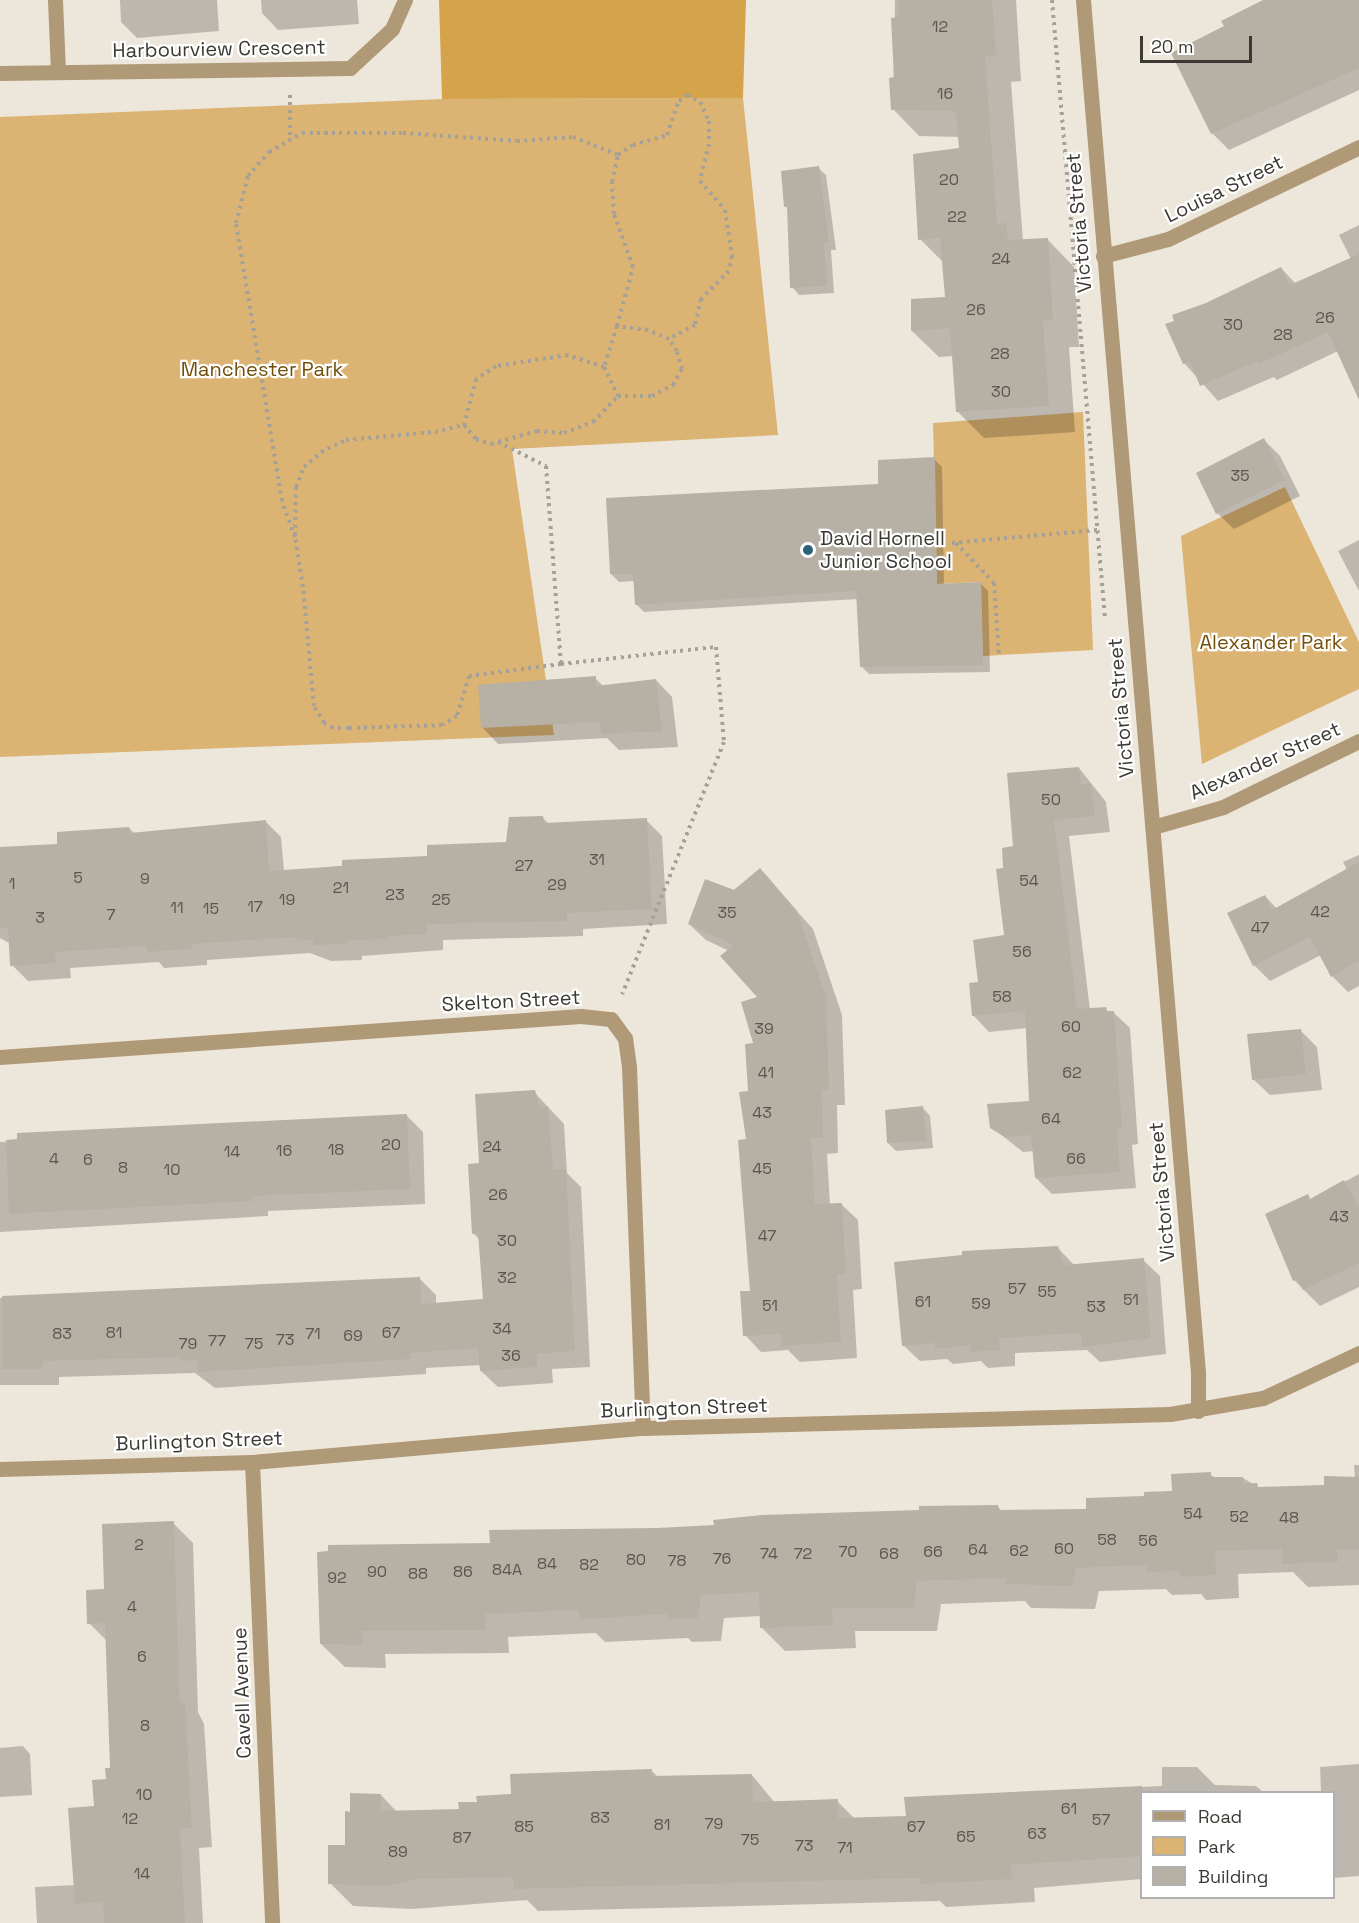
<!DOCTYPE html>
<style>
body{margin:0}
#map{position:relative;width:1359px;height:1923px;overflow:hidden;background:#ede6db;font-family:"Space Grotesk",sans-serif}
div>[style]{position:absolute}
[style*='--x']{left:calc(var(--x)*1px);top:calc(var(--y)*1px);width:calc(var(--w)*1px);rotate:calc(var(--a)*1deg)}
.green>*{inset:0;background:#dbb373}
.forest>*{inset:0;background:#d5a34b}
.shadow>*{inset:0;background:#0003}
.building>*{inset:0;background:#b7b0a5}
.path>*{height:4px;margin-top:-2px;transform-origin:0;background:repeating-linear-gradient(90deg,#a5a098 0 3px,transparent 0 7.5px)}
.minor>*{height:15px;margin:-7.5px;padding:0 7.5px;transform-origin:7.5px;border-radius:7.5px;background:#af9977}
.dots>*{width:16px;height:16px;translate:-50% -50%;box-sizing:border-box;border:3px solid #fff;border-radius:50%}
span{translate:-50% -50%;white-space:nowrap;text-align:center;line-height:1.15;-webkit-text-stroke:4.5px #fff;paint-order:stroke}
.number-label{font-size:16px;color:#5a5750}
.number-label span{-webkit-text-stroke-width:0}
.street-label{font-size:20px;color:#3b3934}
.park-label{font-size:20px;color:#714f0a}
.poi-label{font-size:20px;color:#3b3934}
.left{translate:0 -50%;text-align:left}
.legend{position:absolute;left:1140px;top:1791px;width:195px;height:108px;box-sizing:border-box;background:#fff;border:2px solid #b1b0ae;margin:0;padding:8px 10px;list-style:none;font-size:18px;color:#3b3934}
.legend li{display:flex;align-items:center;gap:12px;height:30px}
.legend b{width:30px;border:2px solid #b1b0ae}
.scale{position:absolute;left:1140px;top:36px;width:112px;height:27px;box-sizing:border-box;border:3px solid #3b3934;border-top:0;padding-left:8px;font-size:18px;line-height:21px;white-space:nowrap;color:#3b3934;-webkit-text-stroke:4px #fff;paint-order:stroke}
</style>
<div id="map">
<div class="green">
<i style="clip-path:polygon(743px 98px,778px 435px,512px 449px,554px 735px,0 757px,0 117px,442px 99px)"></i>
<i style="clip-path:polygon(1083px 412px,1093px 650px,983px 656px,981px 582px,937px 584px,933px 423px)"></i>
<i style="clip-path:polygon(1285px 487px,1359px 642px,1359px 689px,1202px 764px,1181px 536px)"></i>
</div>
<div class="forest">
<i style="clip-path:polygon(439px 0,746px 0,743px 98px,442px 99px)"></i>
</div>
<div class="shadow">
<i style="clip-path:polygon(120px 0,217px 0,219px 31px,137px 38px,121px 22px)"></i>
<i style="clip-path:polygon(261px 0,357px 0,359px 24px,278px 30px,262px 13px)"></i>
<i style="clip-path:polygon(895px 0,1016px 0,1021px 81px,1011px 82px,1023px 241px,1048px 240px,1074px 267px,1079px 347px,1069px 347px,1075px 432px,984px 438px,957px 411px,953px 356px,939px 357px,912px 331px,946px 298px,944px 263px,920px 239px,961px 149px,960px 137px,919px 136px,893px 109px)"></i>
<i style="clip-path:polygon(1267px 0,1359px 0,1359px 90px,1229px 150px,1212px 133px,1226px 27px)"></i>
<i style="clip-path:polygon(818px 168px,826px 175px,836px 250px,831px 250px,834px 293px,799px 295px,792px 287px,789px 210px,785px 206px)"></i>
<i style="clip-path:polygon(1359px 225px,1359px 384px,1338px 351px,1277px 380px,1274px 377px,1218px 401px,1184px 363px,1206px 305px,1281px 268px,1296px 284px,1351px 259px,1339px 235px)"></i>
<i style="clip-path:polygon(1264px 440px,1280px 456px,1300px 496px,1234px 529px,1217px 513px)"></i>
<i style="clip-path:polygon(934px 459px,942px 467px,944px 585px,980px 583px,988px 591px,990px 672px,869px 674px,861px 666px,858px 599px,644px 612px,636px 604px,635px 581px,619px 582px,611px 574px,880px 485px)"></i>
<i style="clip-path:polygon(1359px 540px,1359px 591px,1338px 551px)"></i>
<i style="clip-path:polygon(595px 678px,603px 686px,656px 680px,672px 697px,678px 747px,619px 750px,607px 738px,498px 744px,482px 727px)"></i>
<i style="clip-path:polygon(1079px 768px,1106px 802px,1110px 832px,1069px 836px,1090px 1010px,1113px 1012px,1130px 1028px,1138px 1144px,1132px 1145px,1136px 1188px,1052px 1194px,1036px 1178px,1034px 1151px,1023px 1152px,991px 1127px,1030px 1103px,1027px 1028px,989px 1032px,973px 1015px,979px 984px,1006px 936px,1004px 870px,1015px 847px)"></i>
<i style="clip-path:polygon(542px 817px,550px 825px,646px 820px,662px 836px,667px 924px,583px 929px,583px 936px,443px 940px,443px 950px,362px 956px,362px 960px,331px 961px,310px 953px,207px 960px,207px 965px,164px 968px,159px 962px,70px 968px,71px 978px,28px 981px,12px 965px,11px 944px,0 938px,0 850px,59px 845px,129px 828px,135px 834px,265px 821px,281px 837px,284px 871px,429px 858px,508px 844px)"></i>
<i style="clip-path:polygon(1359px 855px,1359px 986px,1348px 992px,1332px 976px,1321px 955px,1270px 981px,1254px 965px,1265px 896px,1277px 909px,1347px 870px,1343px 862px)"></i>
<i style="clip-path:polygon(760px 870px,813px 929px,842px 1015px,845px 1105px,837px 1105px,838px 1153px,827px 1154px,830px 1205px,841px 1204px,858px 1220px,862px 1289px,853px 1290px,857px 1358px,800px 1362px,788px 1350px,761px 1352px,745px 1335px,751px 1292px,750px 1093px,759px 998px,729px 951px,706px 940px,689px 924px)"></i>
<i style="clip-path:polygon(1300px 1030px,1317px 1047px,1322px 1090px,1270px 1095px,1253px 1079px)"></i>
<i style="clip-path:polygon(534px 1092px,564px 1124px,567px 1173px,581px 1187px,590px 1367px,552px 1369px,553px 1383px,498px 1387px,481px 1371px,481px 1365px,426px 1368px,426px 1374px,215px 1388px,195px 1373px,59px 1377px,59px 1385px,0 1385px,0 1298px,420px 1279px,436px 1295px,436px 1304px,484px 1300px,480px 1240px,473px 1233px,481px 1165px)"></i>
<i style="clip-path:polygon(923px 1108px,930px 1116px,933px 1148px,896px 1151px,888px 1143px)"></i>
<i style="clip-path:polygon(407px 1116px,423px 1132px,425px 1204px,268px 1211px,268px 1216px,0 1232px,0 1142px)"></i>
<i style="clip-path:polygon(1359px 1174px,1359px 1287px,1320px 1306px,1294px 1280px,1307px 1196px,1311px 1200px)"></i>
<i style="clip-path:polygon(1058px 1248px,1074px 1265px,1143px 1260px,1160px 1276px,1166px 1354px,1100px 1362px,1087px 1350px,1015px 1353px,1015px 1366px,988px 1368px,981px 1361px,953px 1364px,947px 1359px,920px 1361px,903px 1345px)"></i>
<i style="clip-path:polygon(1354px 1465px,1359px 1465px,1359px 1585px,1308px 1587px,1293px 1572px,1238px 1574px,1239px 1598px,1206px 1600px,1201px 1594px,1172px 1595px,1166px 1589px,1099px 1591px,1095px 1609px,1031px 1608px,1025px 1601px,941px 1604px,937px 1631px,855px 1631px,856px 1648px,785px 1651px,761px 1627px,761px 1616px,724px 1618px,721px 1641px,692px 1642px,688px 1638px,605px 1642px,596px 1633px,508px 1637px,509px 1653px,385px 1654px,386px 1668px,345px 1667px,321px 1644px,330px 1547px,492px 1544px,998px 1507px,1003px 1512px,1088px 1510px,1173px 1492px,1210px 1474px,1215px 1478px,1243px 1478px,1260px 1488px,1325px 1486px,1355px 1478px)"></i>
<i style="clip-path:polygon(173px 1523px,193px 1543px,198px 1712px,204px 1724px,212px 1847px,199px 1848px,203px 1923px,37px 1923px,35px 1887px,75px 1885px,96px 1807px,112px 1769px,107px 1641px,89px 1623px,106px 1591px)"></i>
<i style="clip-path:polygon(23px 1746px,30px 1754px,32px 1795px,0 1797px,0 1748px)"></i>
<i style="clip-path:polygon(1359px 1764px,1359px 1876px,1334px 1878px,1334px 1792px,1278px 1792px,1321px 1791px,1320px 1767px)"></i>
<i style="clip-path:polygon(1162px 1767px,1197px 1767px,1215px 1785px,1256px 1786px,1263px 1792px,1142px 1792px,1142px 1879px,1034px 1888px,1035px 1902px,946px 1907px,940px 1901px,538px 1911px,527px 1900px,412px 1909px,353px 1906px,330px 1883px,347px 1847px,351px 1813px,381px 1795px,397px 1812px,460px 1811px,513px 1796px,652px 1771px,658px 1777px,752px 1775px,775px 1803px,837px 1801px,855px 1819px,908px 1817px,906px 1798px,1162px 1786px)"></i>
</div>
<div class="building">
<i style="clip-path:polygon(898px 0,992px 0,996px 55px,985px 56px,997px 224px,1006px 223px,1008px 240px,1048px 238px,1053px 320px,1043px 321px,1049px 406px,956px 412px,950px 328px,911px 331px,911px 299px,945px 297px,940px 238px,918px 240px,913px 154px,959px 148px,956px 111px,891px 110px,889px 78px,894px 77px,891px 18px,899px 17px)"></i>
<i style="clip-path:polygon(1263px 0,1359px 0,1359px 68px,1211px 134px,1171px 53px,1224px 26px,1221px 21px)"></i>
<i style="clip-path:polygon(819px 166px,829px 242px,824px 243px,827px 286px,790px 288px,787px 206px,784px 207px,781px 171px)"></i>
<i style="clip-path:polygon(1359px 254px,1359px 400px,1328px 332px,1259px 364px,1258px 361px,1200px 386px,1190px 361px,1183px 364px,1165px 324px,1174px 321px,1172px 315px,1206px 303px,1281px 267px,1290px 285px)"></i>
<i style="clip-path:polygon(1264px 438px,1285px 480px,1216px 514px,1196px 473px)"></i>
<i style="clip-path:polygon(935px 457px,937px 584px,981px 582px,983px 665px,860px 667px,856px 591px,635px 605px,633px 574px,610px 574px,606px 498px,878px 484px,878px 460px)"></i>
<i style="clip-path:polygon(596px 676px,596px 686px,656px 679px,662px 731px,601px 734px,600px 722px,481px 728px,478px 685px)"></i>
<i style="clip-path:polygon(1079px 767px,1081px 784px,1091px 784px,1095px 816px,1054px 820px,1077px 1009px,1106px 1007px,1107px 1011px,1114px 1011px,1122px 1129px,1117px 1129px,1120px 1172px,1035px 1178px,1031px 1135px,1005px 1137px,990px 1128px,987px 1104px,1029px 1101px,1025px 1011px,972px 1016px,969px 983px,978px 982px,973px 940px,1004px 935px,996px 869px,1003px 868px,1002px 848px,1013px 846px,1007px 773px)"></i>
<i style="clip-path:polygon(543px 816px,544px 823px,647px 818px,652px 909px,567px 913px,567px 921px,427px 924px,427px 934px,388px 936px,388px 939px,347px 940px,347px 944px,313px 945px,313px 940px,297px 941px,296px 937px,191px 944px,192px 949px,147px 952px,146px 946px,55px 952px,56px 963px,10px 966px,8px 928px,0 929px,0 847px,57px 844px,57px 832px,129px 827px,130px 833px,266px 820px,269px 871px,342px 866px,342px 860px,427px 856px,427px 845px,506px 842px,509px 817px)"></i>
<i style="clip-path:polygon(1359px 862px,1359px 961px,1331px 977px,1310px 937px,1253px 966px,1227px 913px,1265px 895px,1272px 910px)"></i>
<i style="clip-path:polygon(760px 868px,797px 911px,826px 997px,829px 1089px,822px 1090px,823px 1137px,811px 1138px,815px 1204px,842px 1203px,846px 1274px,837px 1274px,841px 1342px,782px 1346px,781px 1334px,743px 1336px,740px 1291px,750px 1291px,738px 1140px,746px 1139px,739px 1092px,748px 1091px,745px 1044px,753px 1043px,741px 1002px,757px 997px,720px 956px,734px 945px,688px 924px,705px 879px,734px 890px)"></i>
<i style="clip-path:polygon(1301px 1029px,1306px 1074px,1252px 1080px,1247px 1034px)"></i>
<i style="clip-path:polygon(535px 1090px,540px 1107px,548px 1106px,553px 1170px,566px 1169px,575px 1351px,537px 1354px,537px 1367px,480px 1371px,478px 1348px,410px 1353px,411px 1359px,198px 1372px,198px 1360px,181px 1361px,181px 1357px,43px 1361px,43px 1369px,2px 1369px,2px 1296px,420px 1277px,421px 1304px,483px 1299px,478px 1233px,472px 1234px,468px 1164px,479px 1163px,475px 1094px)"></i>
<i style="clip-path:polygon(923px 1106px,926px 1141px,887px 1143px,885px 1110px)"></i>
<i style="clip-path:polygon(407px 1114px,410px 1189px,252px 1196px,252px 1201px,9px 1214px,6px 1140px,17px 1139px,17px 1133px)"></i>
<i style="clip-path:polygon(1344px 1180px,1359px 1208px,1359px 1263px,1303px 1290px,1297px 1279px,1293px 1281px,1265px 1214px,1308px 1194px,1310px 1199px)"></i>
<i style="clip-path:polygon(1058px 1246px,1064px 1265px,1144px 1258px,1151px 1338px,1082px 1347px,1081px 1333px,999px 1338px,1000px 1350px,970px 1352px,970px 1345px,935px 1349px,935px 1343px,902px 1346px,894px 1262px,962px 1255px,962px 1251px)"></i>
<i style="clip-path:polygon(1211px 1472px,1211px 1477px,1243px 1477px,1243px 1484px,1257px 1483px,1258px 1487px,1324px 1485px,1324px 1476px,1359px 1477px,1359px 1549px,1337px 1550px,1338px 1562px,1282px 1564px,1282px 1549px,1215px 1551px,1216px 1575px,1181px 1577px,1180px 1571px,1147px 1572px,1147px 1565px,1076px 1568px,1072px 1586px,1006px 1584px,1006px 1578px,917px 1581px,914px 1608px,832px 1608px,833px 1625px,760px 1628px,759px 1592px,701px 1595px,698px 1618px,667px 1619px,667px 1614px,580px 1619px,579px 1610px,485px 1614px,486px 1630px,362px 1631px,362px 1645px,320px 1644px,317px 1552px,328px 1551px,328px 1545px,490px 1543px,489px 1530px,657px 1528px,714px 1525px,713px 1520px,762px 1515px,919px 1510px,919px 1506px,998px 1505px,999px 1510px,1086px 1509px,1086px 1498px,1144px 1496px,1144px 1492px,1172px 1491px,1171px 1474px)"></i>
<i style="clip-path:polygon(174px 1521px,179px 1691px,180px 1703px,185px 1703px,192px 1828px,180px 1829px,185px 1923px,104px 1923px,103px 1902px,75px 1904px,68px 1808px,94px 1806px,92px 1780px,106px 1779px,105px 1768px,110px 1768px,105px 1623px,87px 1624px,86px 1590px,104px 1589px,102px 1524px)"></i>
<i style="clip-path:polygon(652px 1769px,652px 1776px,752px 1774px,753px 1802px,838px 1799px,838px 1818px,906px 1816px,904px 1797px,1142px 1786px,1142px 1856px,1011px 1865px,1012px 1879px,921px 1884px,920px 1878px,514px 1889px,513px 1877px,417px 1879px,388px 1886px,328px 1884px,328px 1845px,345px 1845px,345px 1811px,350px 1812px,350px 1793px,381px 1794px,381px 1811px,459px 1809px,458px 1802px,477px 1802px,476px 1796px,511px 1794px,510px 1774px)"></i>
</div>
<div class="path">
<i style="--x:1052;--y:0;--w:620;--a:85.1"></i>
<i style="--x:290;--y:95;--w:44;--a:90"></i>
<i style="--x:687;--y:95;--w:15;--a:28"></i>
<i style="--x:700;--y:102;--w:21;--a:65"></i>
<i style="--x:709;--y:121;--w:23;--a:90"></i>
<i style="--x:709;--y:144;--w:38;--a:104"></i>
<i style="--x:700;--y:181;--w:38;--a:49"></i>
<i style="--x:725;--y:210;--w:47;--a:81.3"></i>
<i style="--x:732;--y:256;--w:15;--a:101"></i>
<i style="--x:729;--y:271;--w:40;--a:135"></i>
<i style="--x:701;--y:299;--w:27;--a:103"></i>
<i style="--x:695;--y:325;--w:30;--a:152"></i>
<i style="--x:669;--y:339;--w:23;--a:-157"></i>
<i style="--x:648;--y:330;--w:31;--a:-173"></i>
<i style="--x:617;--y:326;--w:61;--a:-74.8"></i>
<i style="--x:633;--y:267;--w:56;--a:-109.7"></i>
<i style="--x:614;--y:214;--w:32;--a:-94"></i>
<i style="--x:612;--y:182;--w:28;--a:-77"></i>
<i style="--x:618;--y:155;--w:18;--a:-34"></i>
<i style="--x:633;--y:145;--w:35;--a:-16"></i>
<i style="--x:667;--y:135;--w:36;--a:-71"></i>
<i style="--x:679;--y:101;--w:10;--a:-37"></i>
<i style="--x:617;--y:326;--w:43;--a:107.6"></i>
<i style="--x:604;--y:367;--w:32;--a:64"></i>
<i style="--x:618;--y:396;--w:34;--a:0"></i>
<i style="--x:652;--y:396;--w:24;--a:-28"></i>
<i style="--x:673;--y:385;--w:18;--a:-61"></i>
<i style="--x:682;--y:369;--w:19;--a:-106"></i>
<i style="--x:677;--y:351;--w:14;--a:-124"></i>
<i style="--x:604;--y:367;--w:38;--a:-162"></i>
<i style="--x:568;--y:355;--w:73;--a:171.3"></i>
<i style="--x:496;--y:366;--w:24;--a:147"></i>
<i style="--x:476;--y:379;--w:48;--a:104.6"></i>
<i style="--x:464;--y:425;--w:18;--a:49"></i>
<i style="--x:476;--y:439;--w:16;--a:18"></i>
<i style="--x:491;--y:444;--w:48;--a:-15.8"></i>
<i style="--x:537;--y:431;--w:27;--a:4"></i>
<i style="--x:564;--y:433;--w:31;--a:-21"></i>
<i style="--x:593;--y:422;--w:36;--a:-46"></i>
<i style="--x:498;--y:442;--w:54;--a:26.6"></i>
<i style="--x:546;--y:466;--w:199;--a:85.7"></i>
<i style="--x:561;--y:664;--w:93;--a:172.6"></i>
<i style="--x:469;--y:676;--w:42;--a:106.7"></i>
<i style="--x:457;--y:716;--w:17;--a:149"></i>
<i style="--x:442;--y:725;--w:93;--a:178.2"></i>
<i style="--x:349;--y:728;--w:16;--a:180"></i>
<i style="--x:333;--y:728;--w:10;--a:-151"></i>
<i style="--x:324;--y:723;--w:20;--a:-120"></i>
<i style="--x:314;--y:706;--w:120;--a:-95.3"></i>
<i style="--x:303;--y:587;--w:51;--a:-99.1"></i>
<i style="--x:295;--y:537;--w:38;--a:-110"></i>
<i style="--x:282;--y:501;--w:282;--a:-99.4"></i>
<i style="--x:236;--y:223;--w:49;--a:-75.7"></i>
<i style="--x:248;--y:176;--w:32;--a:-49"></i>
<i style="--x:269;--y:152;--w:38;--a:-30"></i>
<i style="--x:302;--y:133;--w:101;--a:0"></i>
<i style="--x:403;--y:133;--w:114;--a:4"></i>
<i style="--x:517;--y:141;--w:56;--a:-4.1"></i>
<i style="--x:573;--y:137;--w:48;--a:21.8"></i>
<i style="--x:295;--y:535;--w:48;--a:-88.8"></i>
<i style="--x:296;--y:487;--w:22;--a:-68"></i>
<i style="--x:304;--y:467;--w:23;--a:-41"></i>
<i style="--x:321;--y:452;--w:28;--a:-26"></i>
<i style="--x:346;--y:440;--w:89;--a:-5.1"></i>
<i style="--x:435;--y:432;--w:30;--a:-14"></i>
<i style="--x:952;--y:543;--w:146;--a:-5.1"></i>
<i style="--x:956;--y:543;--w:55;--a:46.5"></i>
<i style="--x:994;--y:583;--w:73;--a:86.1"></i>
<i style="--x:561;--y:664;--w:156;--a:-6.3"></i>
<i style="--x:716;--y:647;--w:95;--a:85.2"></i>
<i style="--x:724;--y:742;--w:272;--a:112"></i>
</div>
<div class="minor">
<i style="--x:55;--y:0;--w:72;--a:87.6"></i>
<i style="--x:1083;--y:0;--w:1377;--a:85.21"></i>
<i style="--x:1198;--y:1372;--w:39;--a:90"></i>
<i style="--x:0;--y:73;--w:350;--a:-0.8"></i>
<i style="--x:350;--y:68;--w:57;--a:-42.9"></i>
<i style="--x:392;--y:29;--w:32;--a:-66"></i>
<i style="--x:1103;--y:256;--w:67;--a:-14.7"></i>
<i style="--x:1168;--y:239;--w:212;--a:-25.7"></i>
<i style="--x:1153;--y:827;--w:73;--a:-15.9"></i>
<i style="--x:1223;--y:807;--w:151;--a:-25.9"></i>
<i style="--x:0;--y:1057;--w:582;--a:-4.04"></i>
<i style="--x:581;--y:1016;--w:30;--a:6"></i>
<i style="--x:611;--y:1019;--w:24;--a:54"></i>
<i style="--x:625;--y:1038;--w:29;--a:82"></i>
<i style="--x:629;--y:1067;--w:361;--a:87.8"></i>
<i style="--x:252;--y:1462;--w:461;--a:87.5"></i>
<i style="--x:0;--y:1469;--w:252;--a:-1.6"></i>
<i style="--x:252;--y:1462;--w:392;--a:-5"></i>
<i style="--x:643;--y:1428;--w:527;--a:-1.52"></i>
<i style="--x:1170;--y:1414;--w:94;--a:-9.8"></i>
<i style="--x:1263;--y:1398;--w:106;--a:-25.1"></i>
</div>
<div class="dots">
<i style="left:808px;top:550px;background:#28637b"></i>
</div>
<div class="number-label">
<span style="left:940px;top:27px">12</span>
<span style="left:945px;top:94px">16</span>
<span style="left:949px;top:180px">20</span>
<span style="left:957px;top:217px">22</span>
<span style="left:1001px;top:259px">24</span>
<span style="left:976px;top:310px">26</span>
<span style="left:1325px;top:318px">26</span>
<span style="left:1233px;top:325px">30</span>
<span style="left:1283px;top:335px">28</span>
<span style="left:1000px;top:354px">28</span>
<span style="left:1001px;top:392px">30</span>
<span style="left:1240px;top:476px">35</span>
<span style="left:1051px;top:800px">50</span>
<span style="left:597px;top:860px">31</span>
<span style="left:524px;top:866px">27</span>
<span style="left:78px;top:878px">5</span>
<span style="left:145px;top:879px">9</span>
<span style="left:1029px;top:881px">54</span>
<span style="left:12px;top:884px">1</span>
<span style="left:557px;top:885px">29</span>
<span style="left:341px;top:888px">21</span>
<span style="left:395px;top:895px">23</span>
<span style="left:287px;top:900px">19</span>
<span style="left:441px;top:900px">25</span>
<span style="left:255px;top:907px">17</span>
<span style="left:177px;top:908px">11</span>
<span style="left:211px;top:909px">15</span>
<span style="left:1320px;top:912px">42</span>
<span style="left:727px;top:913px">35</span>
<span style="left:111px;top:915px">7</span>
<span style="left:40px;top:918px">3</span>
<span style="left:1260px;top:928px">47</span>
<span style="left:1022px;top:952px">56</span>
<span style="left:1002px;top:997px">58</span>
<span style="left:1071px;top:1027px">60</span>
<span style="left:764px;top:1029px">39</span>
<span style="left:766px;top:1073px">41</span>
<span style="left:1072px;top:1073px">62</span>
<span style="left:762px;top:1113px">43</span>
<span style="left:1051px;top:1119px">64</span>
<span style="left:391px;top:1145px">20</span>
<span style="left:492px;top:1147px">24</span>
<span style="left:336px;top:1150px">18</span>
<span style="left:284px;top:1151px">16</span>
<span style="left:232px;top:1152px">14</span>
<span style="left:54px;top:1159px">4</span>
<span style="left:1076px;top:1159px">66</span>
<span style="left:88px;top:1160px">6</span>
<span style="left:123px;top:1168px">8</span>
<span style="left:762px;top:1169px">45</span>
<span style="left:172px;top:1170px">10</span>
<span style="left:498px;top:1195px">26</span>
<span style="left:1339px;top:1217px">43</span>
<span style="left:767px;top:1236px">47</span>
<span style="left:507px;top:1241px">30</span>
<span style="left:507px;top:1278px">32</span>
<span style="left:1017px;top:1289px">57</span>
<span style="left:1047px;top:1292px">55</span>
<span style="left:1131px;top:1300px">51</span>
<span style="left:923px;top:1302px">61</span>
<span style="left:981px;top:1304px">59</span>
<span style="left:770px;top:1306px">51</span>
<span style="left:1096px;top:1307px">53</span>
<span style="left:502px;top:1329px">34</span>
<span style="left:114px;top:1333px">81</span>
<span style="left:391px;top:1333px">67</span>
<span style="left:62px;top:1334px">83</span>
<span style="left:313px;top:1334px">71</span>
<span style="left:353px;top:1336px">69</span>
<span style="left:285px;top:1340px">73</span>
<span style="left:217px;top:1341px">77</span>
<span style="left:188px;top:1344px">79</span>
<span style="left:254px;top:1344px">75</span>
<span style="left:511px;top:1356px">36</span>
<span style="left:1193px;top:1514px">54</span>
<span style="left:1239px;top:1517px">52</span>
<span style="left:1289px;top:1518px">48</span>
<span style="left:1107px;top:1540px">58</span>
<span style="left:1148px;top:1541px">56</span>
<span style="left:139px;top:1545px">2</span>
<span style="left:1064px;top:1549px">60</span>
<span style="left:978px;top:1550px">64</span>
<span style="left:1019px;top:1551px">62</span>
<span style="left:848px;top:1552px">70</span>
<span style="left:933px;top:1552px">66</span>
<span style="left:769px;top:1554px">74</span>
<span style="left:803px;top:1554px">72</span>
<span style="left:889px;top:1554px">68</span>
<span style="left:722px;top:1559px">76</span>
<span style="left:636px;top:1560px">80</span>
<span style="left:677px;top:1561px">78</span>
<span style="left:547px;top:1564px">84</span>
<span style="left:589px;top:1565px">82</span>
<span style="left:507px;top:1570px">84A</span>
<span style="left:377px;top:1572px">90</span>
<span style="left:463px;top:1572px">86</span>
<span style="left:418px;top:1574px">88</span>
<span style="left:337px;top:1578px">92</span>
<span style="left:132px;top:1607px">4</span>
<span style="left:142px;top:1657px">6</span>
<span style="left:145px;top:1726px">8</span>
<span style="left:144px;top:1795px">10</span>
<span style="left:1069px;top:1809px">61</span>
<span style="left:600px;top:1818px">83</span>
<span style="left:130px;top:1819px">12</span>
<span style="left:1101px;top:1820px">57</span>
<span style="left:714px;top:1824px">79</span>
<span style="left:662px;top:1825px">81</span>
<span style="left:524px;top:1827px">85</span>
<span style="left:916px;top:1827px">67</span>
<span style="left:1037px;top:1834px">63</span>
<span style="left:966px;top:1837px">65</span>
<span style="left:462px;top:1838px">87</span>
<span style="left:750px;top:1840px">75</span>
<span style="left:804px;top:1846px">73</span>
<span style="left:845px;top:1848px">71</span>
<span style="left:398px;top:1852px">89</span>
<span style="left:142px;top:1874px">14</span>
</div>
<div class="street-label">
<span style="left:219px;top:49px;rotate:-1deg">Harbourview Crescent</span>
<span style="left:1224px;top:189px;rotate:-26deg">Louisa Street</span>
<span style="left:1079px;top:223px;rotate:-95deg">Victoria Street</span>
<span style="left:1121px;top:708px;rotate:-95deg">Victoria Street</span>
<span style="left:1265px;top:761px;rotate:-24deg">Alexander Street</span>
<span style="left:511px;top:1001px;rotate:-3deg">Skelton Street</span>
<span style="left:1162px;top:1192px;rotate:-95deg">Victoria Street</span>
<span style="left:684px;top:1408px;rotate:-2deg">Burlington Street</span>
<span style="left:199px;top:1441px;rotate:-2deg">Burlington Street</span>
<span style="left:242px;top:1693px;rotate:-92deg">Cavell Avenue</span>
</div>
<div class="park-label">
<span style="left:262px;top:369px">Manchester Park</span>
<span style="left:1271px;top:642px">Alexander Park</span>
</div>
<div class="poi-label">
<span class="left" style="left:820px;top:550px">David Hornell<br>Junior School</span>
</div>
<ul class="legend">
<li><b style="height:8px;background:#af9977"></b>Road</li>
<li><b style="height:16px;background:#dbb373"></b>Park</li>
<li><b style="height:16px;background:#b7b0a5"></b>Building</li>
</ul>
<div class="scale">20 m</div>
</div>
